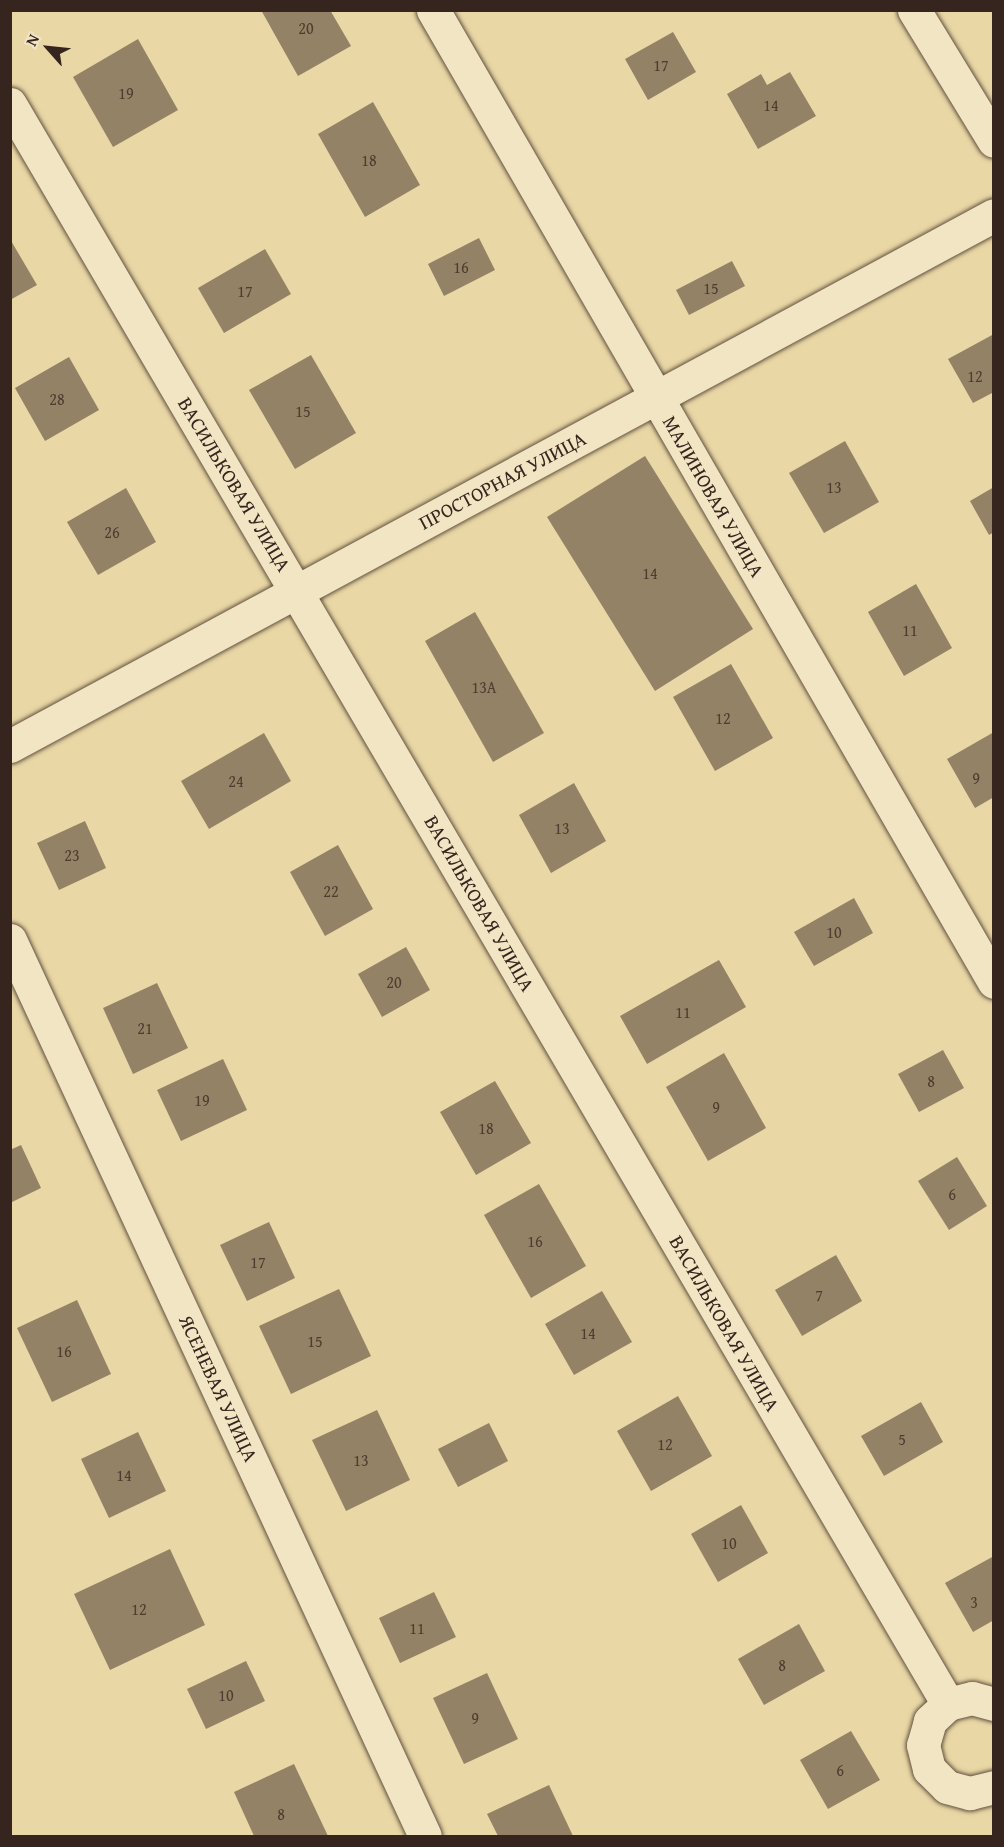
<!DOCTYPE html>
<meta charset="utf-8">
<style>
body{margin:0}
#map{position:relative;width:1004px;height:1847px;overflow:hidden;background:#e9d7a5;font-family:"Gentium Book Plus",serif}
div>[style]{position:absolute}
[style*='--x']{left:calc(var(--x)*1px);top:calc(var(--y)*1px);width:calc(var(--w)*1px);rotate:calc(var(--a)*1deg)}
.building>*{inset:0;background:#938265}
.roads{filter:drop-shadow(0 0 2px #635240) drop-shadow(0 0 2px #635240)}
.minor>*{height:33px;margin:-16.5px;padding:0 16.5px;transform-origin:16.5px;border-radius:16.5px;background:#f1e5c4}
span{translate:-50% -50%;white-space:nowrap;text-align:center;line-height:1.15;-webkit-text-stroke:4.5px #f1e5c4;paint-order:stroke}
.number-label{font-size:16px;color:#4d3c30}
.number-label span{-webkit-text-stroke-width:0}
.street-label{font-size:20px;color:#36251f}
.frame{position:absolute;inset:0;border:12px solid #36251f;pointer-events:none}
.north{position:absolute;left:18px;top:18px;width:60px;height:60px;-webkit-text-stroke:4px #f1e5c4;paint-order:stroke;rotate:297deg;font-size:16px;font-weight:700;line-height:24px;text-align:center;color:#36251f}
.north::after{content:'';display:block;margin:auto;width:21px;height:27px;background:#36251f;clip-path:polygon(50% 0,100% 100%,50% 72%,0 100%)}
</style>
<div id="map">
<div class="building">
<i style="clip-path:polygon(261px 10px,330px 10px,351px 46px,298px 76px)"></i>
<i style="clip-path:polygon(673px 32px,696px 72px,648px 100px,625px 59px)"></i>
<i style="clip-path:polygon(138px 39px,178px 110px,113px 147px,73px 77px)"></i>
<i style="clip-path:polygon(790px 72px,816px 116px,758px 149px,727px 94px,761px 74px,767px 85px)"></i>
<i style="clip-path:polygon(373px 102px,420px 185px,365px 217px,318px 134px)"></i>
<i style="clip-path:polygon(479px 238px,495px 270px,444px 296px,428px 264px)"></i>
<i style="clip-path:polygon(10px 239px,37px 285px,10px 300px)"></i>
<i style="clip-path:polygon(265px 249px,291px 294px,224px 333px,198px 288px)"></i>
<i style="clip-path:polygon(732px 261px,745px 286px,689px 315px,676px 290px)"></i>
<i style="clip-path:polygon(994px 334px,994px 392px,973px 403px,948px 359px)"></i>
<i style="clip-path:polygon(311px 355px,356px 433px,295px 469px,249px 390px)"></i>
<i style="clip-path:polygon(69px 357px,99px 410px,45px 441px,15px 388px)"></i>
<i style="clip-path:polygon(845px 441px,879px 502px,824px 533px,789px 473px)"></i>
<i style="clip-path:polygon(645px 456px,753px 629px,655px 691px,547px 517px)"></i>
<i style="clip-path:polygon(994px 487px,994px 532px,989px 535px,970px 501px)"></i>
<i style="clip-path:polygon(126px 488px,156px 542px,98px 575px,67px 522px)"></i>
<i style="clip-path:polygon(916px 584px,952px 648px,904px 676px,868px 612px)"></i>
<i style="clip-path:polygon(475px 612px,544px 733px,493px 762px,425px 641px)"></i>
<i style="clip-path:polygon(731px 664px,773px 738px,715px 771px,673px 697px)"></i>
<i style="clip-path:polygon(994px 732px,994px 797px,975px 808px,947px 759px)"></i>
<i style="clip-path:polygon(264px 733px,291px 781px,209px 829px,181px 781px)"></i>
<i style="clip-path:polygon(574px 783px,606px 841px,551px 873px,519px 815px)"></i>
<i style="clip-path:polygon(85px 821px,106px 868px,59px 890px,37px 843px)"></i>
<i style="clip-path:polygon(338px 845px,373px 909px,325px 936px,290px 872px)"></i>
<i style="clip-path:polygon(854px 898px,873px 933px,814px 966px,794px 932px)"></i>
<i style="clip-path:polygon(406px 947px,430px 990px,382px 1017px,358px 974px)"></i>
<i style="clip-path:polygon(719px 960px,746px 1007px,647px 1064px,620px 1016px)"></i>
<i style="clip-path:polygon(157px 983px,188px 1048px,133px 1074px,103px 1008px)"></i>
<i style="clip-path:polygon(943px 1050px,964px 1088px,919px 1112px,898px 1074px)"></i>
<i style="clip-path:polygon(724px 1053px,766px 1128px,708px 1161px,666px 1087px)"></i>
<i style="clip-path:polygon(223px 1059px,247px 1110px,181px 1141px,157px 1090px)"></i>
<i style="clip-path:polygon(495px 1081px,531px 1143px,476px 1175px,440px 1112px)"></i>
<i style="clip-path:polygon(21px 1145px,41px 1188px,10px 1203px,10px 1150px)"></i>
<i style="clip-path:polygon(957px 1157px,987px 1206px,949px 1230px,918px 1181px)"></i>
<i style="clip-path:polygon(539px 1184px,586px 1266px,531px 1298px,484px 1215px)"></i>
<i style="clip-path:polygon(269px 1222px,295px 1278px,247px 1301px,220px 1245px)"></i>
<i style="clip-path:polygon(836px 1255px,862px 1301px,802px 1336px,775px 1290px)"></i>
<i style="clip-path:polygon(339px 1289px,371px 1356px,291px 1394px,259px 1326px)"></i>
<i style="clip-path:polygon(602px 1291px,632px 1342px,574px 1375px,545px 1324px)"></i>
<i style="clip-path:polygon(77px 1300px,111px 1374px,52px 1402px,17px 1328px)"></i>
<i style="clip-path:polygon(678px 1396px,712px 1456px,651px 1491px,617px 1431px)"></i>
<i style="clip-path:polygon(921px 1402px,943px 1442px,884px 1476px,861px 1436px)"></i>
<i style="clip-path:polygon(377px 1410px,410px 1480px,346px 1511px,312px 1440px)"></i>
<i style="clip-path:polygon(489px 1423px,508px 1461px,458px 1487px,438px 1449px)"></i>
<i style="clip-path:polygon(138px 1432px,166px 1491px,109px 1518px,81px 1459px)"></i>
<i style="clip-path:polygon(741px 1505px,768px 1553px,718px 1582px,691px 1534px)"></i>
<i style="clip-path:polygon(170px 1549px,205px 1625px,110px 1670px,74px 1594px)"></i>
<i style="clip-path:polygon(994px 1556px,994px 1620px,973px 1632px,945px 1583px)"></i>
<i style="clip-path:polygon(434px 1592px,456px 1637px,400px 1663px,379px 1618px)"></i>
<i style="clip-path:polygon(799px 1624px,825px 1671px,764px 1705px,738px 1659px)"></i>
<i style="clip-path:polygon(246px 1661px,265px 1701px,206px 1729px,187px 1689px)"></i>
<i style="clip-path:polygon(487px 1673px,518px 1739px,464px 1764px,433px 1698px)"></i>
<i style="clip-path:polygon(851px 1731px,880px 1780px,828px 1809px,800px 1760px)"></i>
<i style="clip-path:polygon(294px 1764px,328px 1836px,254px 1836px,234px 1792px)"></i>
<i style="clip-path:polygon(549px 1785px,573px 1836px,498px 1836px,487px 1814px)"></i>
</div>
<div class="roads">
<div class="minor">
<i style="--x:433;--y:10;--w:1122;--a:60.01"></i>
<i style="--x:914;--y:10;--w:153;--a:58.6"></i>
<i style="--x:10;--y:104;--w:1855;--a:59.62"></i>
<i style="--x:10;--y:746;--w:1118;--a:-28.35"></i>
<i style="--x:10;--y:940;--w:987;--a:65.15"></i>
<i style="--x:994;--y:1704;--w:23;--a:-165"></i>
<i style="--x:972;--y:1698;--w:25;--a:166"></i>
<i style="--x:948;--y:1704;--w:25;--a:137"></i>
<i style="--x:930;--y:1721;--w:25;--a:106"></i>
<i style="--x:923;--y:1745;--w:25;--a:76"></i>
<i style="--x:929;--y:1769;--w:25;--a:45"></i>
<i style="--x:947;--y:1787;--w:24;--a:15"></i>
<i style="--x:970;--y:1793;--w:25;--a:-14"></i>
</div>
</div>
<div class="number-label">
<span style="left:306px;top:28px">20</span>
<span style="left:661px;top:65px">17</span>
<span style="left:126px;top:93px">19</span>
<span style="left:771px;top:105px">14</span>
<span style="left:369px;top:160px">18</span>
<span style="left:461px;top:267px">16</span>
<span style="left:711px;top:288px">15</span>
<span style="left:245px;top:291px">17</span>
<span style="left:975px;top:376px">12</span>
<span style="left:57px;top:399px">28</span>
<span style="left:303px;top:411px">15</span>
<span style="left:834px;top:487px">13</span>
<span style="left:112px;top:532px">26</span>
<span style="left:650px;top:573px">14</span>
<span style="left:910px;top:630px">11</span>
<span style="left:484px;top:687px">13А</span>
<span style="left:723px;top:718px">12</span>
<span style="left:976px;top:778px">9</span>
<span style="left:236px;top:781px">24</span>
<span style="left:562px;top:828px">13</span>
<span style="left:72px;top:855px">23</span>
<span style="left:331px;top:891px">22</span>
<span style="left:834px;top:932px">10</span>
<span style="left:394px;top:982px">20</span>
<span style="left:683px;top:1012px">11</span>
<span style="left:145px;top:1028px">21</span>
<span style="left:931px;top:1081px">8</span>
<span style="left:202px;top:1100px">19</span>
<span style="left:716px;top:1107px">9</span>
<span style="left:486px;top:1128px">18</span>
<span style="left:952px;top:1194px">6</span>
<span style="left:535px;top:1241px">16</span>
<span style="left:258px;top:1262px">17</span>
<span style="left:819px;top:1295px">7</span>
<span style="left:588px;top:1333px">14</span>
<span style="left:315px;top:1341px">15</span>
<span style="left:64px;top:1351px">16</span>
<span style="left:902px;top:1439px">5</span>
<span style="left:665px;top:1444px">12</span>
<span style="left:361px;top:1460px">13</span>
<span style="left:124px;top:1475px">14</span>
<span style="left:729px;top:1543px">10</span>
<span style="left:974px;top:1602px">3</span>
<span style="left:139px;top:1609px">12</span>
<span style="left:417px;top:1628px">11</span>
<span style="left:782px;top:1665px">8</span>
<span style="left:226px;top:1695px">10</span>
<span style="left:475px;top:1718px">9</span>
<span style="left:840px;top:1770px">6</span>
<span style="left:281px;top:1814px">8</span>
</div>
<div class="street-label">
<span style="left:502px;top:480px;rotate:-28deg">ПРОСТОРНАЯ УЛИЦА</span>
<span style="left:235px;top:484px;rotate:59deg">ВАСИЛЬКОВАЯ УЛИЦА</span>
<span style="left:714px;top:496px;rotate:60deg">МАЛИНОВАЯ УЛИЦА</span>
<span style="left:480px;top:903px;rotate:60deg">ВАСИЛЬКОВАЯ УЛИЦА</span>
<span style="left:725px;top:1323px;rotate:60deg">ВАСИЛЬКОВАЯ УЛИЦА</span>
<span style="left:219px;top:1388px;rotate:65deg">ЯСЕНЕВАЯ УЛИЦА</span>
</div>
<div class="frame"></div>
<div class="north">N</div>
</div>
